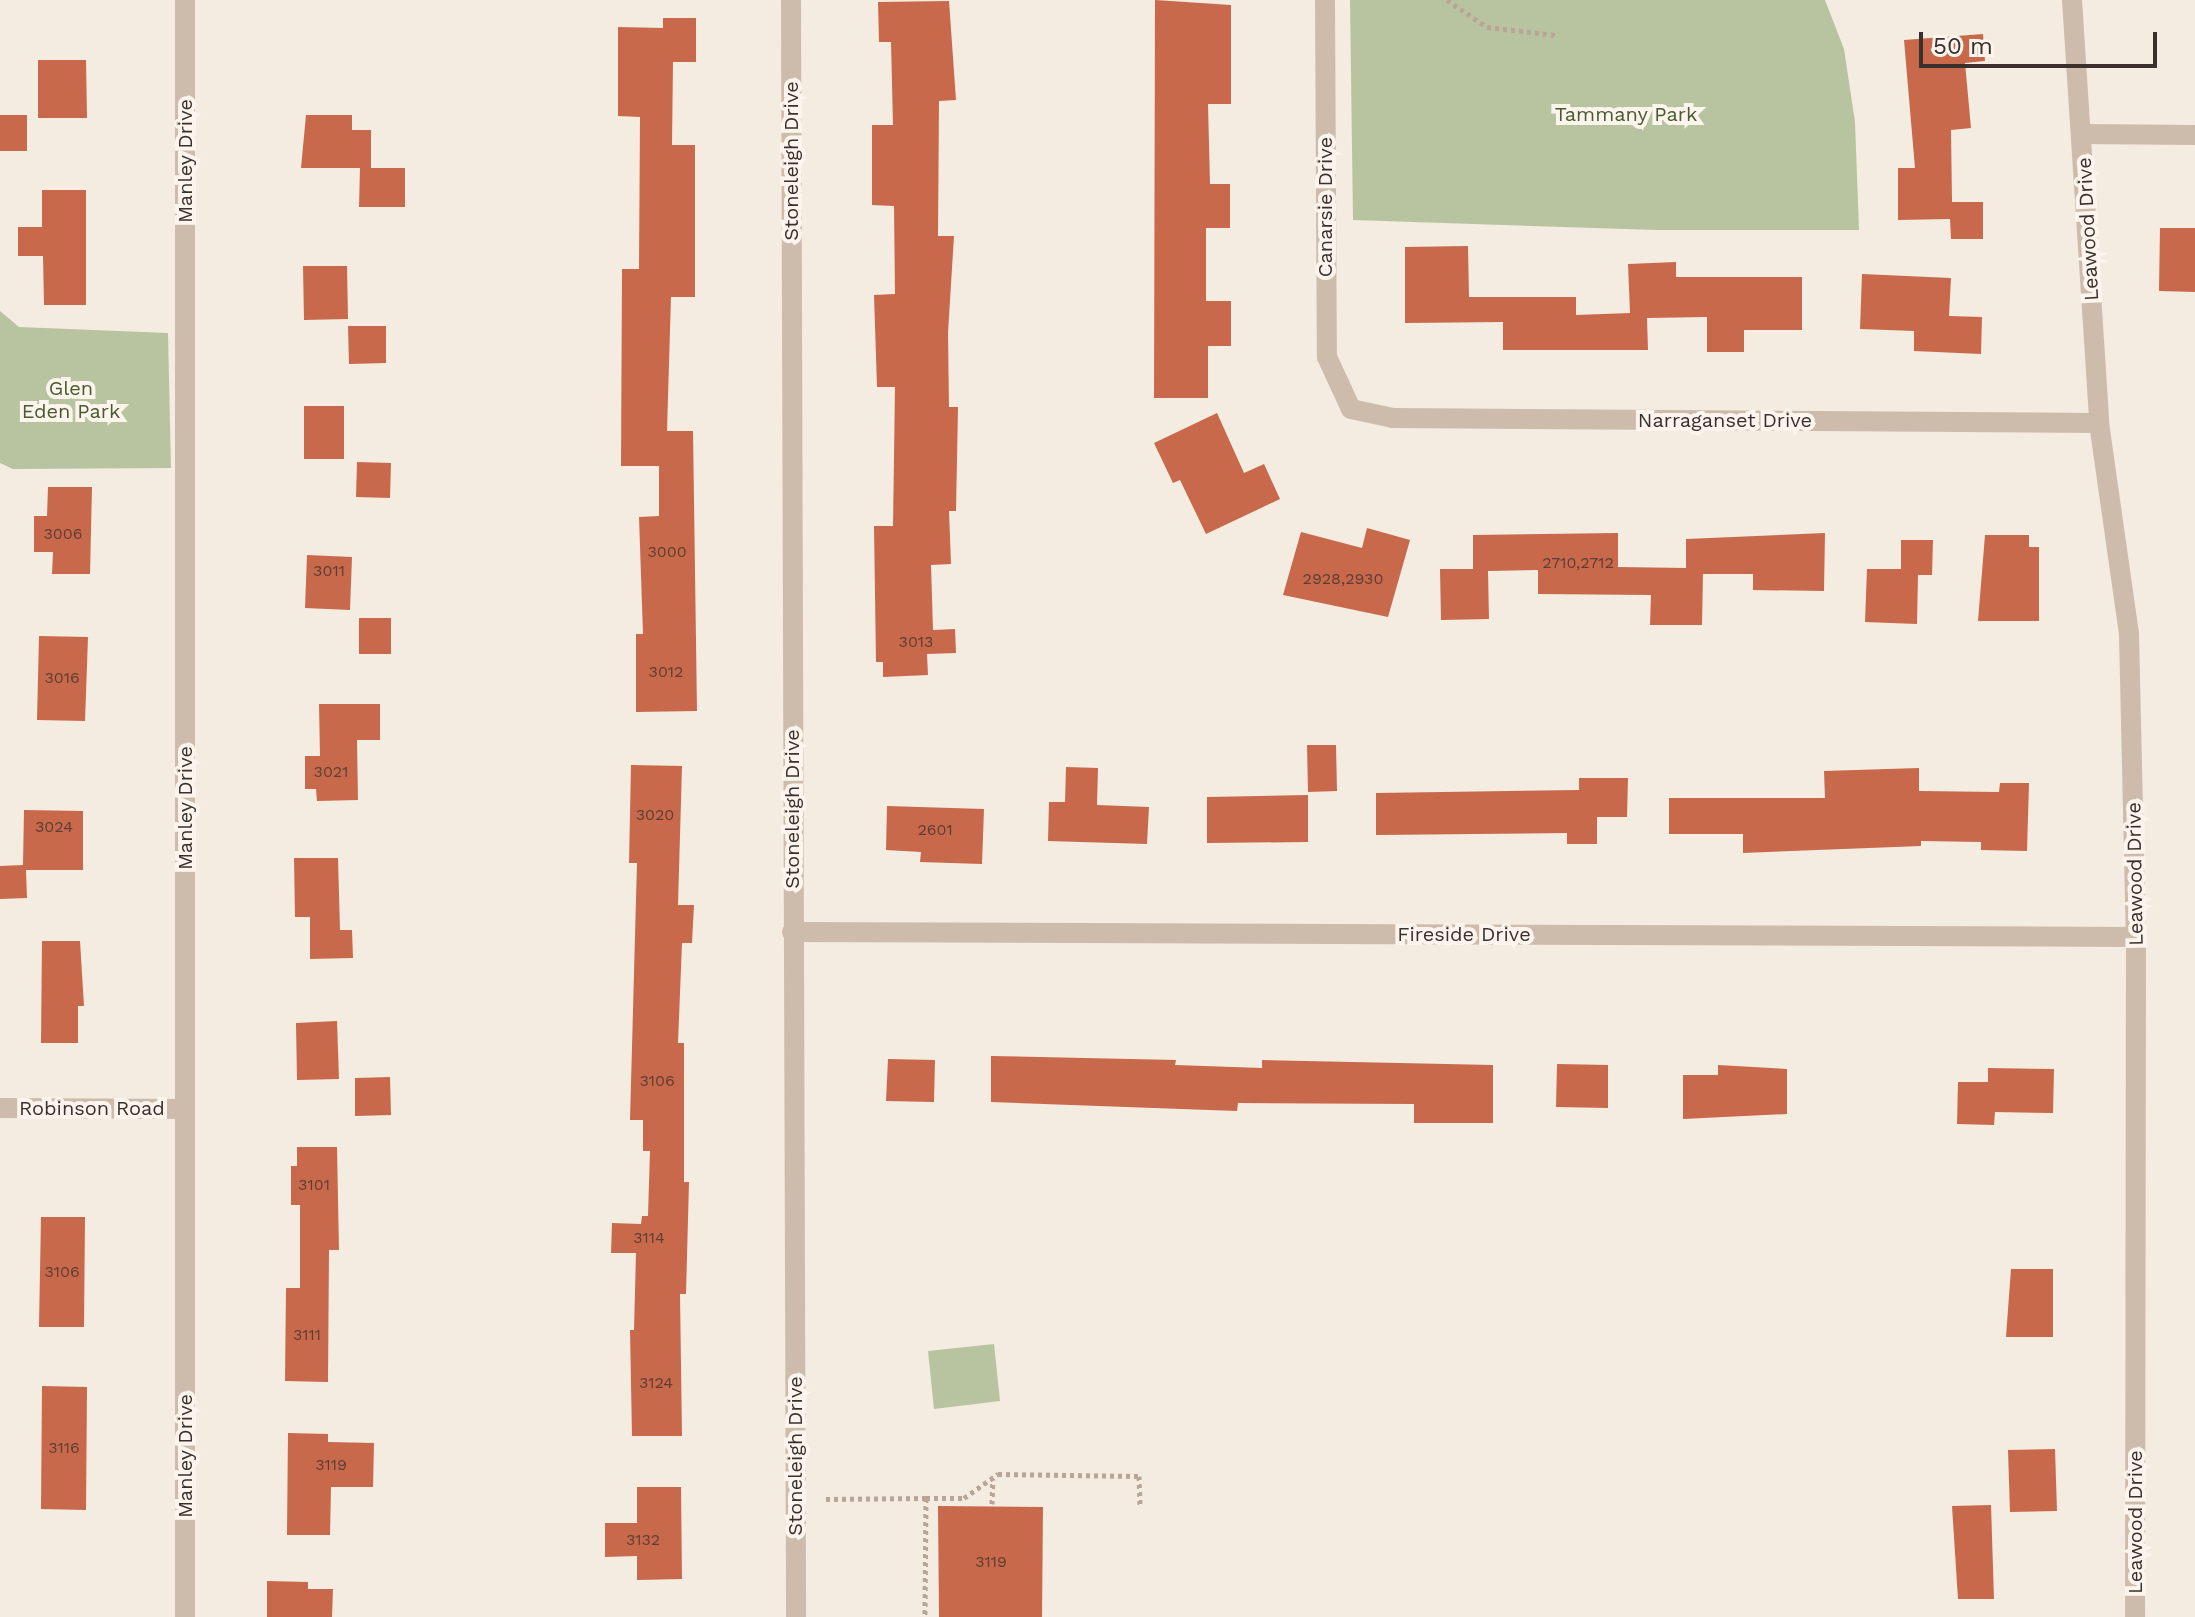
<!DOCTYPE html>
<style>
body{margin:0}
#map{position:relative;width:2195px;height:1617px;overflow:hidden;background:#f4ebe1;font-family:"Work Sans",sans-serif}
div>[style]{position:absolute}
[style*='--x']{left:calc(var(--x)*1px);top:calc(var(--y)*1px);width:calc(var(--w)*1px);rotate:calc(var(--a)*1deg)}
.green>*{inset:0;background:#b8c4a0}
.building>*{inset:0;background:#c8694b}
.path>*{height:5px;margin-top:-2.5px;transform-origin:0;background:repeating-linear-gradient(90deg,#b9a596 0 4px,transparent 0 8px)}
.street>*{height:20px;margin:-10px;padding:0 10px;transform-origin:10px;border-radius:10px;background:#cdbbac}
span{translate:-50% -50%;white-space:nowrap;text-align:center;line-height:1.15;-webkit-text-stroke:8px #fbf5ee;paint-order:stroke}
.number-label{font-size:16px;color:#5e3e33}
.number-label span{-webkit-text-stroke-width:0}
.park-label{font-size:20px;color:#4a5a2e}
.street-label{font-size:20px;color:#3b302b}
.scale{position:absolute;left:1919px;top:32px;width:238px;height:36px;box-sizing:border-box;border:4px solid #3b302b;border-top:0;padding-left:10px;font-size:24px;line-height:28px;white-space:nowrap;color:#3b302b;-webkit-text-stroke:6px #fbf5ee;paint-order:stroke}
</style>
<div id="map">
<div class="green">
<i style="clip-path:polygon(1350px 0,1825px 0,1844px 49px,1855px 122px,1859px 230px,1657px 230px,1353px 220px)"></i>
<i style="clip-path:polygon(0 311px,19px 327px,168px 333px,171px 468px,13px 469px,0 463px)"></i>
<i style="clip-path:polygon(994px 1344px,1000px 1401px,934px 1409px,928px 1351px)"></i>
</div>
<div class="building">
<i style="clip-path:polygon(1155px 0,1231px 5px,1231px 104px,1208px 104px,1210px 184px,1230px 184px,1230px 228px,1206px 228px,1206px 301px,1231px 301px,1231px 346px,1208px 346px,1208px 398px,1154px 398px)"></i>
<i style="clip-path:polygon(949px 1px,956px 100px,939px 101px,938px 236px,954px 236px,948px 333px,949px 407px,958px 407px,956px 511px,949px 511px,951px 564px,931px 565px,933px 630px,955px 629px,956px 653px,927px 654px,928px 675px,883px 677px,883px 662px,876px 662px,874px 526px,893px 526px,895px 387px,877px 387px,874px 295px,895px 294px,894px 206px,872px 205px,872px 125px,893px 125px,891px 42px,879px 42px,878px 2px)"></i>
<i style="clip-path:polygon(663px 18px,696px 18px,696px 62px,673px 62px,672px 145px,695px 145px,695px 297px,671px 297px,667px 431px,693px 431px,697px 711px,636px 712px,636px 634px,643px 634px,639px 517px,659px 516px,659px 466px,621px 466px,622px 269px,639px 269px,640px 117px,618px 116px,618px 27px,663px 28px)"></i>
<i style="clip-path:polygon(1983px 34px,1985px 61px,1965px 63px,1971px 128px,1951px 130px,1952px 202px,1983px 202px,1983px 239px,1951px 239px,1950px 219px,1898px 220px,1898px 168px,1915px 168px,1904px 40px)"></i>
<i style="clip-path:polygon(38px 60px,86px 60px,87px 118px,38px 118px)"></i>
<i style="clip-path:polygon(0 115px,27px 115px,27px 151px,0 151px)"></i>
<i style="clip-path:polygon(306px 115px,352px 115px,352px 130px,371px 130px,371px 168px,405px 168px,405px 207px,359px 207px,360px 168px,301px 168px)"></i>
<i style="clip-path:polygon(42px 190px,86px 190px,86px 305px,44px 305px,43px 256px,18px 256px,18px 227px,42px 227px)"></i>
<i style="clip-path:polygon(2160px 228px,2195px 228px,2195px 292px,2159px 291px)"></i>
<i style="clip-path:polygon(1468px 246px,1469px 297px,1576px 297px,1576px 315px,1630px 313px,1628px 264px,1676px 262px,1676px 277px,1802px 277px,1802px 330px,1744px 330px,1744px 352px,1707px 352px,1707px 317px,1647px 318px,1648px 350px,1503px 350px,1503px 322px,1405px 323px,1405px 247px)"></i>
<i style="clip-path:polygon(303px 266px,347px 266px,348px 319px,304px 320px)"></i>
<i style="clip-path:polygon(1862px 274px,1951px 278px,1949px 316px,1982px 317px,1981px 354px,1914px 351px,1914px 331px,1860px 329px)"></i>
<i style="clip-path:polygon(348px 326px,386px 326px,386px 363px,349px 364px)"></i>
<i style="clip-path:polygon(304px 406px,344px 406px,344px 459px,304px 459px)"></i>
<i style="clip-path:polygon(1217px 413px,1244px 473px,1264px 464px,1280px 499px,1206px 534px,1180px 480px,1173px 483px,1154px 443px)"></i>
<i style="clip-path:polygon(357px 462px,391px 463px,390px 498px,356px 497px)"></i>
<i style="clip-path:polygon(48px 487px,92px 487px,90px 574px,52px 574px,53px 552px,34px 552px,34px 516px,47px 516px)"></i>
<i style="clip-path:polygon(1367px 528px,1410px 540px,1388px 617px,1283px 595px,1301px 532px,1362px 548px)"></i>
<i style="clip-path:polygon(1618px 533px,1618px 567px,1686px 568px,1686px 539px,1825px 533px,1824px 591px,1753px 590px,1753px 574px,1703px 574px,1702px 625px,1650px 625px,1651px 595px,1538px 594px,1538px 570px,1488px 571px,1489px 619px,1441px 620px,1440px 569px,1473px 569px,1473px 535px)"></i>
<i style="clip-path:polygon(1985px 535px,2029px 535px,2029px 547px,2039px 547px,2039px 621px,1978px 621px)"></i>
<i style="clip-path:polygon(1901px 540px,1933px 540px,1932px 575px,1918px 575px,1917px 624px,1865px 622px,1867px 569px,1901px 569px)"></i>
<i style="clip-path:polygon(307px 555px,352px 557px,350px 610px,305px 608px)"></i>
<i style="clip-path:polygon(359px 618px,391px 618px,391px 654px,359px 654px)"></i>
<i style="clip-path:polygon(39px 636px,88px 637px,85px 721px,37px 720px)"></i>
<i style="clip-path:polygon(319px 704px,380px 704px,380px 740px,357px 740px,358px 800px,317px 801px,316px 789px,305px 789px,305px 756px,320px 756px)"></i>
<i style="clip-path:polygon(1307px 745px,1336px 745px,1337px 791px,1308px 792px)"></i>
<i style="clip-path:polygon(631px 765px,682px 766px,678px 905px,694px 905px,692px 943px,682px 943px,678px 1043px,684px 1043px,684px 1182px,689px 1182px,686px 1294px,680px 1294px,682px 1436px,632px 1436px,630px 1330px,634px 1330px,636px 1253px,611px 1253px,612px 1223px,641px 1224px,642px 1216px,648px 1216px,650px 1151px,643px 1151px,643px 1120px,630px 1120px,637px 863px,629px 863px)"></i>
<i style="clip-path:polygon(1066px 767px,1098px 768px,1097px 805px,1149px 807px,1147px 844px,1048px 841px,1049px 802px,1065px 802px)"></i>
<i style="clip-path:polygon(1919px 768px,1919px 791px,1999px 792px,2000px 783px,2029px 783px,2027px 851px,1981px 850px,1981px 842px,1921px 841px,1921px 846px,1743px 853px,1743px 834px,1669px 834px,1669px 798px,1825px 798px,1824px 771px)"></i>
<i style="clip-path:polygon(1579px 778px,1628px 778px,1627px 817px,1597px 817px,1597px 844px,1567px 844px,1567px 833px,1376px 835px,1376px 793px,1579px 790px)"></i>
<i style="clip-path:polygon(1308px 795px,1308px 842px,1207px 843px,1207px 797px)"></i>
<i style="clip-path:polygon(887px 806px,984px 809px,982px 864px,920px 862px,921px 852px,886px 850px)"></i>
<i style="clip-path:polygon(24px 810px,83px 811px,83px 870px,26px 870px,27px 898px,0 899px,0 866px,23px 865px)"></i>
<i style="clip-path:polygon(294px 858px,338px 858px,340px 930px,352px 930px,353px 958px,310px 959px,310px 917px,295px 917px)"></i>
<i style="clip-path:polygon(42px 941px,80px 941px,84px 1006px,78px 1006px,78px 1043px,41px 1043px)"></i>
<i style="clip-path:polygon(337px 1021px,339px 1079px,297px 1080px,296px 1023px)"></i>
<i style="clip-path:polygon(991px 1056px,1176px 1060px,1175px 1065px,1262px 1068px,1262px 1060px,1493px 1065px,1493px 1123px,1414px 1123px,1414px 1104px,1238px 1103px,1237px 1111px,991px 1102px)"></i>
<i style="clip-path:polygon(888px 1059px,935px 1060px,934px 1102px,886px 1101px)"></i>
<i style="clip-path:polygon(1557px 1064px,1608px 1065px,1608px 1108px,1556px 1107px)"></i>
<i style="clip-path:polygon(1718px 1065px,1787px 1069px,1787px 1114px,1683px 1119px,1683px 1075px,1718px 1075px)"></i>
<i style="clip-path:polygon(1988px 1068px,2054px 1069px,2053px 1113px,1995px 1112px,1994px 1125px,1957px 1124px,1958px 1082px,1988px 1082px)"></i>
<i style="clip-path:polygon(390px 1077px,391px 1115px,355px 1116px,355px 1078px)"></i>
<i style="clip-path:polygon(297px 1147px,337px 1147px,339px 1250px,329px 1250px,328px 1382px,285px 1381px,286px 1288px,300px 1288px,300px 1205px,291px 1205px,291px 1166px,297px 1166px)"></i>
<i style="clip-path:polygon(41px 1217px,85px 1217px,84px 1327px,39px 1327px)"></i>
<i style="clip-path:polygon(2011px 1269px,2053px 1269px,2053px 1337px,2006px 1337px)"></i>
<i style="clip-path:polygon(42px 1386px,87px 1387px,86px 1510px,41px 1509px)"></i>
<i style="clip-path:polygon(288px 1433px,328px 1434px,328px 1442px,374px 1443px,373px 1487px,331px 1487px,330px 1535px,287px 1535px)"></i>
<i style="clip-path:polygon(2055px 1449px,2057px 1511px,2010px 1512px,2008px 1450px)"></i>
<i style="clip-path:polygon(637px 1487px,681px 1487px,682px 1579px,637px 1580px,637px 1556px,605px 1557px,605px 1523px,637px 1523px)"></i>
<i style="clip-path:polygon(1991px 1505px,1994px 1599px,1958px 1599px,1952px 1506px)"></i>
<i style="clip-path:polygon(938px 1506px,1043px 1507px,1042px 1617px,939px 1617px)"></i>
<i style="clip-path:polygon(267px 1581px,308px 1582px,308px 1589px,333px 1589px,332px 1617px,267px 1617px)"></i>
</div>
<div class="path">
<i style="--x:1447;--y:0;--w:48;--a:34"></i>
<i style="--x:1487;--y:27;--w:69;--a:6.6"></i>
<i style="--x:926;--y:1498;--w:38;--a:0"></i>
<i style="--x:964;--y:1498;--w:42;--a:-35.2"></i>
<i style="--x:998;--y:1474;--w:141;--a:0.8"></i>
<i style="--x:1139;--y:1476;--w:31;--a:88"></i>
<i style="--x:826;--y:1499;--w:100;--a:-0.6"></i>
<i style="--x:926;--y:1498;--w:119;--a:90.5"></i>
<i style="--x:992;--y:1504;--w:24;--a:-88"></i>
</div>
<div class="street">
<i style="--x:791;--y:0;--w:1617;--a:89.82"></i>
<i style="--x:1325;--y:0;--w:357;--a:89.7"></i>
<i style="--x:1327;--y:357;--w:57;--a:65.2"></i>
<i style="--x:1351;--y:409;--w:43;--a:12.1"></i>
<i style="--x:1393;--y:418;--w:706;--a:0.41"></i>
<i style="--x:2072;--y:0;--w:424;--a:86.3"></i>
<i style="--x:2099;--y:423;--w:213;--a:81.9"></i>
<i style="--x:2129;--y:634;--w:303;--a:88.7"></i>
<i style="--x:2136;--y:937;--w:680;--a:90.08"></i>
<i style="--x:2082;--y:134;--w:113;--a:0.5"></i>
<i style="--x:792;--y:932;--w:1344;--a:0.21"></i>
<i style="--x:0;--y:1108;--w:184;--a:0.3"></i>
<i style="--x:185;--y:1617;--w:1617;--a:-90"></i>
</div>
<div class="number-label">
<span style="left:63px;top:534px">3006</span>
<span style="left:667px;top:552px">3000</span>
<span style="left:1578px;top:563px">2710,2712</span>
<span style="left:329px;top:571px">3011</span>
<span style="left:1343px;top:579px">2928,2930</span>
<span style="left:916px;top:642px">3013</span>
<span style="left:666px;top:672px">3012</span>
<span style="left:62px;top:678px">3016</span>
<span style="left:331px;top:772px">3021</span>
<span style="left:655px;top:815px">3020</span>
<span style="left:54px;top:827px">3024</span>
<span style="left:935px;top:830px">2601</span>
<span style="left:657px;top:1081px">3106</span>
<span style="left:314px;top:1185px">3101</span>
<span style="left:649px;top:1238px">3114</span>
<span style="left:62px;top:1272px">3106</span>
<span style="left:307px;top:1335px">3111</span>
<span style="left:656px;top:1383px">3124</span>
<span style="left:64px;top:1448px">3116</span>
<span style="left:331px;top:1465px">3119</span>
<span style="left:643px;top:1540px">3132</span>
<span style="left:991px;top:1562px">3119</span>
</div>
<div class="park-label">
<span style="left:1626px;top:114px">Tammany Park</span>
<span style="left:71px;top:400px">Glen<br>Eden Park</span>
</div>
<div class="street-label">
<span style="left:185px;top:161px;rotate:-90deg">Manley Drive</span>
<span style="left:791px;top:161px;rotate:-90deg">Stoneleigh Drive</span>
<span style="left:1325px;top:207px;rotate:-90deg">Canarsie Drive</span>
<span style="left:2088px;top:229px;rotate:-93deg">Leawood Drive</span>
<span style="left:1725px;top:420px">Narraganset Drive</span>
<span style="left:185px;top:808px;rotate:-90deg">Manley Drive</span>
<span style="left:792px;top:809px;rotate:-90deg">Stoneleigh Drive</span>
<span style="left:2135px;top:874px;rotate:-91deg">Leawood Drive</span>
<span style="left:1464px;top:934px">Fireside Drive</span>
<span style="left:92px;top:1108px">Robinson Road</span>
<span style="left:185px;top:1456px;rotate:-90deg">Manley Drive</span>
<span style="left:795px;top:1456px;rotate:-90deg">Stoneleigh Drive</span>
<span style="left:2135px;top:1522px;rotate:-90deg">Leawood Drive</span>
</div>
<div class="scale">50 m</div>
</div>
